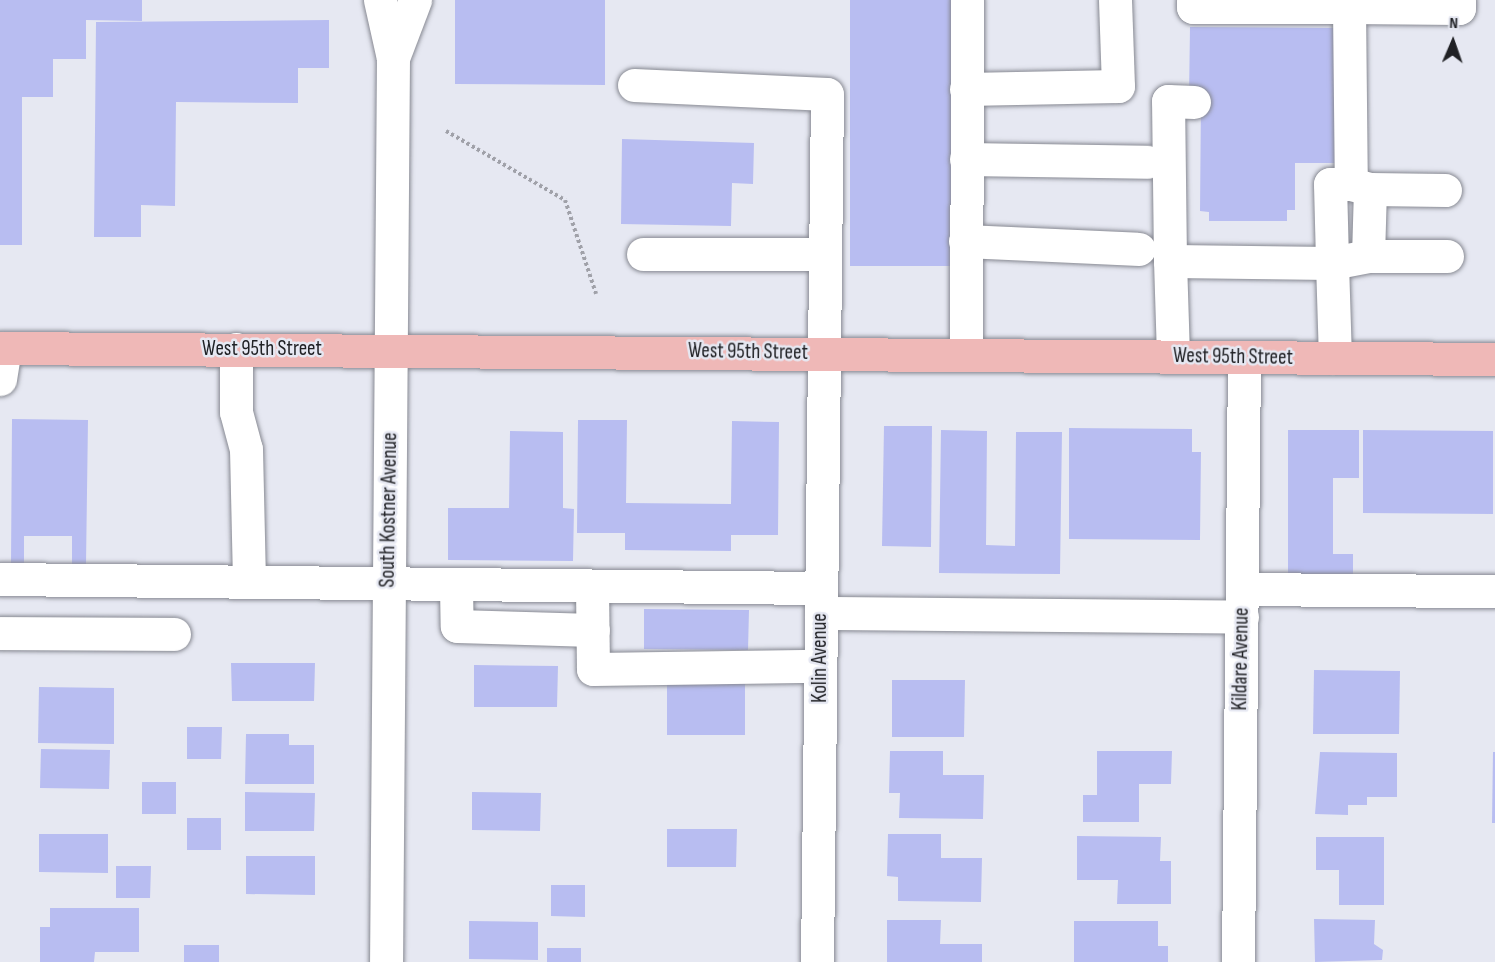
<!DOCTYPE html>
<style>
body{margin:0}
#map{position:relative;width:1495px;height:962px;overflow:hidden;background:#e6e8f2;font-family:"Sofia Sans Condensed",sans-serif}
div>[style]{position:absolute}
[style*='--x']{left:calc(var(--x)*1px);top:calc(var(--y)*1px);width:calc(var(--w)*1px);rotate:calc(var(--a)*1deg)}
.building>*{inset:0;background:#b8bdf1}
.path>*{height:4px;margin-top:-2px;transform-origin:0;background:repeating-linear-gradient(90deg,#a0a1a9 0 3px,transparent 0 6px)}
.roads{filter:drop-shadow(0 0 2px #878992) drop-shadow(0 0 2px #878992)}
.minor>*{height:33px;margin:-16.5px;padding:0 16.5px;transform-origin:16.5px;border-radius:16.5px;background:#fff}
.major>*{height:33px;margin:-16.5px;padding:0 16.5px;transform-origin:16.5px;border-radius:16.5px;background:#efb8b7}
span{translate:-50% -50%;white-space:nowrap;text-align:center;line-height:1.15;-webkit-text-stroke:5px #e6e8f2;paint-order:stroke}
.street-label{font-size:21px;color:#202125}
.north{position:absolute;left:1423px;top:12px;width:60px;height:60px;-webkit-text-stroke:4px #e6e8f2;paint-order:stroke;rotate:2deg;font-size:16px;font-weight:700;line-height:24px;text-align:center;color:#202125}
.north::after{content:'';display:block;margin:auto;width:21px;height:27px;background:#202125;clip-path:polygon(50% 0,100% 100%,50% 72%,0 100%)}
</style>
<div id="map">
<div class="building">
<i style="clip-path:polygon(0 0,142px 0,142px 21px,86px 20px,86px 59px,53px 59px,53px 97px,22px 97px,22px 245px,0 245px)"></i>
<i style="clip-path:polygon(455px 0,605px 0,605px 85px,455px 84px)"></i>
<i style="clip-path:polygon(850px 0,957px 0,956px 266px,850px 266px)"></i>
<i style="clip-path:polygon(329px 20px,329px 68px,298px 68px,298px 103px,176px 102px,175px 206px,141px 205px,141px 237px,94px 237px,96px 22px)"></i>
<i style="clip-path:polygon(1190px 27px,1341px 28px,1341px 163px,1295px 163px,1295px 210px,1287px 210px,1287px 221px,1209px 221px,1209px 212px,1200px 211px,1201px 98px,1189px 97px)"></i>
<i style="clip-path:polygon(622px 139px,754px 143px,753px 184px,732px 183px,731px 226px,621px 224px)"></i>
<i style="clip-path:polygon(12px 419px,88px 420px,86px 565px,72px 565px,72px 536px,24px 536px,24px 564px,11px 564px)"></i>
<i style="clip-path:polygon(578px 420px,627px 420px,626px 503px,731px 504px,732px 421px,779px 422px,778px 535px,731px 535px,731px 551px,625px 550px,625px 533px,577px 533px)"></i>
<i style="clip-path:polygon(884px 426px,932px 426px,931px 547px,882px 546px)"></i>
<i style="clip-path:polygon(1069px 428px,1192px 429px,1192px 452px,1201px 452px,1200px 540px,1069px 539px)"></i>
<i style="clip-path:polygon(941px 430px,987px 431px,986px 545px,1015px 546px,1016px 432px,1062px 432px,1060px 574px,939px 573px)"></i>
<i style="clip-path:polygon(1288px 430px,1359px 430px,1359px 478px,1333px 478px,1333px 554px,1353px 554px,1353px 574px,1288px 574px)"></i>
<i style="clip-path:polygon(1363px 430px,1493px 431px,1493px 514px,1363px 513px)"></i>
<i style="clip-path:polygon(510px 431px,563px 432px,563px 508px,574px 509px,573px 561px,448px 560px,448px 508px,509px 508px)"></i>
<i style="clip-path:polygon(644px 609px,749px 610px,748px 650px,644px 649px)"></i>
<i style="clip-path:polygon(231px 663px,315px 663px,314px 701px,232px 701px)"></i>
<i style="clip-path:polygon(474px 665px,558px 666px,557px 707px,474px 707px)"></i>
<i style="clip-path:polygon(1314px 670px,1400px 671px,1399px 734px,1313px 734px)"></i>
<i style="clip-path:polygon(667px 679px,745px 679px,745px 735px,667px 735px)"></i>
<i style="clip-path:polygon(892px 680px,965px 680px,964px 737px,892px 737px)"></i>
<i style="clip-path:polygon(39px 687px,114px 688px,114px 744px,38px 743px)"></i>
<i style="clip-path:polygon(187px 727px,222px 727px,221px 759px,187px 759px)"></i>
<i style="clip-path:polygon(246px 734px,289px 734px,289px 745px,314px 745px,314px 784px,245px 784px)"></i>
<i style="clip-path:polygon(41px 749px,110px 750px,109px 789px,40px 788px)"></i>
<i style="clip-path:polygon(890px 751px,943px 751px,943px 775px,984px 775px,983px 819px,899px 818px,900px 793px,889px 793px)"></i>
<i style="clip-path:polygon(1097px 751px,1172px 751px,1171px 784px,1139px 784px,1139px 822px,1083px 822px,1083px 795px,1097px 795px)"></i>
<i style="clip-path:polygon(1320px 752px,1397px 753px,1397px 797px,1367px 797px,1367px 805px,1348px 805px,1348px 815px,1315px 814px)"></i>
<i style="clip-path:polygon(1493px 752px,1495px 752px,1495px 823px,1492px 823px)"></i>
<i style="clip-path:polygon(142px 782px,176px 782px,176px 814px,142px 814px)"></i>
<i style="clip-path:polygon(245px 792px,315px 793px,314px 831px,245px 831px)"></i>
<i style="clip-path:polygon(472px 792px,541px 793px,540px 831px,472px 830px)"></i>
<i style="clip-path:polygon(187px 818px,221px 818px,221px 850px,187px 850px)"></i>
<i style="clip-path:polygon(667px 829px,737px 829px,736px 867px,667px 867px)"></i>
<i style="clip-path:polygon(39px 834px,108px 834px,108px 873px,39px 872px)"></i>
<i style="clip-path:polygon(888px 834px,941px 834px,941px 858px,982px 858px,981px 902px,898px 901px,898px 877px,887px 876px)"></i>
<i style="clip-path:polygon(1077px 836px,1161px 837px,1160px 861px,1171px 861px,1171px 904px,1117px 904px,1118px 880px,1077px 880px)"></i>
<i style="clip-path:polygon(1316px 837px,1384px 837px,1384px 905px,1339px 905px,1339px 870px,1316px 870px)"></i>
<i style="clip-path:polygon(246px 856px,315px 856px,315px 895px,246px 894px)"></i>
<i style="clip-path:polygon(116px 866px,151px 866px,150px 898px,116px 898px)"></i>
<i style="clip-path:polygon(551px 885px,585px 885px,585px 917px,551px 916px)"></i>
<i style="clip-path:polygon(50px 908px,139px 908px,139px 952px,95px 952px,94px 962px,40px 962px,40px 927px,50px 927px)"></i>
<i style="clip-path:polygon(1314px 919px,1375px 920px,1374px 944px,1383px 950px,1382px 960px,1315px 962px)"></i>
<i style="clip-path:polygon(887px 920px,941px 920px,940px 944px,982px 944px,982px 962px,887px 962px)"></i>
<i style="clip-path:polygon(469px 921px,538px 922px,538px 960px,469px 959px)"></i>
<i style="clip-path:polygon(1074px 921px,1158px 921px,1158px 946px,1168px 946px,1168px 962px,1074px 962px)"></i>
<i style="clip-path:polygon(184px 945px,219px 945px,219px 962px,184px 962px)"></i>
<i style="clip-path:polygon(547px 948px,581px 948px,581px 962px,547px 962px)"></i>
</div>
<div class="path">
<i style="--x:446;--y:131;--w:138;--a:30.1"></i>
<i style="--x:565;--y:200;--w:99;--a:71.7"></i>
</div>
<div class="roads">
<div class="minor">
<i style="--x:380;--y:0;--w:59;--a:77.4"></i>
<i style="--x:393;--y:58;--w:904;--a:90.44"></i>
<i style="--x:1193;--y:0;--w:7;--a:90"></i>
<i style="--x:1193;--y:7;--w:156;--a:0"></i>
<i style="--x:1349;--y:7;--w:177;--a:89.4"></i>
<i style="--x:1351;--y:184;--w:21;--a:180"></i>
<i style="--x:1330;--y:184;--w:79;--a:88.5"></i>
<i style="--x:1332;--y:263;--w:37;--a:-11"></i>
<i style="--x:1349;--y:7;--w:110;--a:0.5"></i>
<i style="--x:1459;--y:8;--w:8;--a:-90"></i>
<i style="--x:393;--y:58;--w:62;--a:-69.2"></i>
<i style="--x:634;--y:85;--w:193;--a:2.7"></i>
<i style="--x:827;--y:94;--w:868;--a:90.66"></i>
<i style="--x:966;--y:89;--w:152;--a:-1.1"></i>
<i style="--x:1118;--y:86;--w:86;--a:-92"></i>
<i style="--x:966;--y:159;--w:181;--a:0.9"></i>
<i style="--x:1351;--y:184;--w:20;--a:15"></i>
<i style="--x:1370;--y:189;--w:67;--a:91.7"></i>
<i style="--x:1368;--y:256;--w:79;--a:0"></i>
<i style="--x:1370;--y:189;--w:75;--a:0.8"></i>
<i style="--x:965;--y:241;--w:174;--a:2.6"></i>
<i style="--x:643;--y:254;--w:180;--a:0"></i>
<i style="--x:1170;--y:261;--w:160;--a:-90.7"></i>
<i style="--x:1168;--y:101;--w:26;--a:2"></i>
<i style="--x:236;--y:349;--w:63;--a:90"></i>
<i style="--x:236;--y:412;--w:38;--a:75"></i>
<i style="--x:246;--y:449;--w:131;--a:88.7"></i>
<i style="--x:966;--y:354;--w:354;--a:-89.8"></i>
<i style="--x:1173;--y:356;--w:95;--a:-91.8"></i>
<i style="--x:1170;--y:261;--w:162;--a:0.7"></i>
<i style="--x:1332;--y:263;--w:95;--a:88.2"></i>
<i style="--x:0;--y:379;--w:31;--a:-81"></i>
<i style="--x:0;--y:579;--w:820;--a:0.63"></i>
<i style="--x:456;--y:587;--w:39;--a:89"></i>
<i style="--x:457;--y:626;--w:136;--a:1.7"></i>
<i style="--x:592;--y:588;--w:81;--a:89.3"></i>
<i style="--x:593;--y:669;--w:227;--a:-0.8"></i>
<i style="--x:1242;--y:589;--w:253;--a:0.5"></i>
<i style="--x:821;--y:613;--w:421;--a:0.5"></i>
<i style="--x:0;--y:633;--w:174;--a:0.3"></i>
<i style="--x:1238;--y:962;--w:605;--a:-89.43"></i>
</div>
<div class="major">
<i style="--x:0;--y:348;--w:1495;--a:0.42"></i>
</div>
</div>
<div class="street-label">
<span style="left:262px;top:349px">West 95th Street</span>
<span style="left:748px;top:352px;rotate:1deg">West 95th Street</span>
<span style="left:1233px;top:357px;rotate:1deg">West 95th Street</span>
<span style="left:389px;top:510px;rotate:-89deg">South Kostner Avenue</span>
<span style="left:820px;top:658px;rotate:-90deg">Kolin Avenue</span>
<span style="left:1241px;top:659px;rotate:-89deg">Kildare Avenue</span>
</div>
<div class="north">N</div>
</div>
